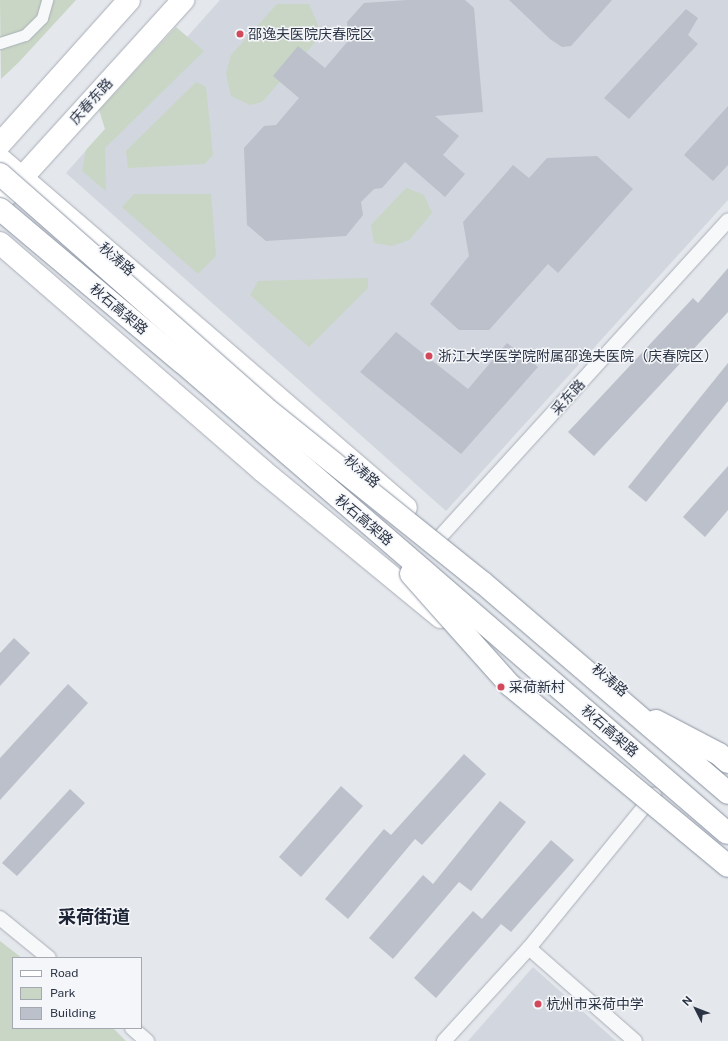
<!DOCTYPE html>
<meta charset="utf-8">
<style>
body{margin:0}
#map{position:relative;width:728px;height:1041px;overflow:hidden;background:#e4e7ec;font-family:"Public Sans","Noto Sans SC",sans-serif}
div>[style]{position:absolute}
[style*='--x']{left:calc(var(--x)*1px);top:calc(var(--y)*1px);width:calc(var(--w)*1px);rotate:calc(var(--a)*1deg)}
.built>*{inset:0;background:#d2d6de}
.green>*{inset:0;background:#c9d6c5}
.building>*{inset:0;background:#bbc0ca}
.roads{filter:drop-shadow(0 0 1px #a9aeb7) drop-shadow(0 0 1px #a9aeb7)}
.pedestrian>*{height:11px;margin:-5.5px;padding:0 5.5px;transform-origin:5.5px;border-radius:5.5px;background:#f7f8fa}
.minor>*{height:14px;margin:-7px;padding:0 7px;transform-origin:7px;border-radius:7px;background:#f7f8fa}
.primary>*{height:22px;margin:-11px;padding:0 11px;transform-origin:11px;border-radius:11px;background:#fff}
.bridges{filter:drop-shadow(0 0 1px #8b94a3) drop-shadow(0 0 1px #8b94a3)}
.trunk-bridge>*{height:22px;margin:-11px;padding:0 11px;transform-origin:11px;border-radius:11px;background:#fff}
.dots>*{width:11px;height:11px;translate:-50% -50%;box-sizing:border-box;border:2px solid #f4f6f9;border-radius:50%}
span{translate:-50% -50%;white-space:nowrap;text-align:center;line-height:1.15;-webkit-text-stroke:3px #f4f6f9;paint-order:stroke}
.poi-label{font-size:14px;color:#2b3445}
.left{translate:0 -50%;text-align:left}
.street-label{font-size:14px;color:#2b3445}
.district-label{font-size:18px;color:#1d2536;font-weight:700}
.legend{position:absolute;left:12px;top:957px;width:130px;height:72px;box-sizing:border-box;background:#f4f6f9;border:1px solid #a4a8b1;margin:0;padding:5px 7px;list-style:none;font-size:12px;color:#2b3445}
.legend li{display:flex;align-items:center;gap:8px;height:20px}
.legend b{width:20px;border:1px solid #a4a8b1}
.north{position:absolute;left:676px;top:989px;width:40px;height:40px;-webkit-text-stroke:3px #f4f6f9;paint-order:stroke;rotate:312deg;font-size:11px;font-weight:700;line-height:16px;text-align:center;color:#2b3445}
.north::after{content:'';display:block;margin:auto;width:14px;height:18px;background:#2b3445;clip-path:polygon(50% 0,100% 100%,50% 72%,0 100%)}
</style>
<div id="map">
<div class="built">
<i style="clip-path:polygon(220px 0,728px 0,728px 200px,446px 511px,66px 173px)"></i>
<i style="clip-path:polygon(533px 967px,616px 1041px,468px 1041px)"></i>
</div>
<div class="green">
<i style="clip-path:polygon(0 0,76px 0,19px 62px,1px 79px)"></i>
<i style="clip-path:polygon(277px 4px,309px 4px,318px 25px,319px 38px,262px 102px,250px 105px,231px 96px,226px 74px,231px 55px)"></i>
<i style="clip-path:polygon(176px 27px,204px 51px,105px 148px,106px 191px,82px 171px,86px 150px,105px 129px,99px 110px)"></i>
<i style="clip-path:polygon(196px 82px,206px 87px,213px 155px,205px 164px,128px 168px,126px 151px)"></i>
<i style="clip-path:polygon(406px 188px,424px 195px,432px 213px,409px 240px,392px 246px,374px 243px,371px 225px)"></i>
<i style="clip-path:polygon(134px 194px,211px 194px,216px 256px,198px 274px,122px 207px)"></i>
<i style="clip-path:polygon(368px 278px,368px 288px,309px 347px,250px 295px,258px 281px)"></i>
<i style="clip-path:polygon(0 941px,22px 958px,13px 958px,13px 1028px,113px 1028px,126px 1041px,0 1041px)"></i>
</div>
<div class="building">
<i style="clip-path:polygon(407px 0,465px 0,474px 8px,483px 112px,435px 116px,459px 136px,443px 155px,465px 174px,445px 197px,405px 162px,382px 188px,374px 189px,361px 202px,363px 215px,346px 236px,266px 241px,247px 225px,244px 148px,264px 126px,276px 125px,299px 98px,273px 76px,298px 46px,325px 68px,348px 41px,347px 22px,364px 3px)"></i>
<i style="clip-path:polygon(509px 0,612px 0,571px 46px,562px 47px,550px 39px)"></i>
<i style="clip-path:polygon(686px 9px,698px 18px,688px 35px,698px 44px,629px 119px,604px 98px)"></i>
<i style="clip-path:polygon(728px 106px,728px 165px,713px 181px,684px 155px)"></i>
<i style="clip-path:polygon(597px 156px,633px 189px,558px 273px,548px 264px,489px 330px,459px 330px,430px 304px,469px 256px,463px 222px,513px 165px,529px 178px,547px 158px)"></i>
<i style="clip-path:polygon(728px 268px,728px 312px,594px 456px,568px 432px,693px 298px,698px 303px)"></i>
<i style="clip-path:polygon(396px 332px,468px 389px,507px 343px,538px 367px,461px 454px,360px 372px)"></i>
<i style="clip-path:polygon(728px 363px,728px 401px,646px 502px,628px 487px)"></i>
<i style="clip-path:polygon(728px 466px,728px 510px,705px 537px,683px 517px)"></i>
<i style="clip-path:polygon(14px 638px,30px 653px,0 686px,0 653px)"></i>
<i style="clip-path:polygon(68px 684px,88px 703px,0 800px,0 758px)"></i>
<i style="clip-path:polygon(464px 754px,486px 774px,422px 845px,415px 839px,348px 919px,325px 899px,384px 829px,391px 835px)"></i>
<i style="clip-path:polygon(341px 786px,363px 806px,301px 877px,279px 857px)"></i>
<i style="clip-path:polygon(70px 789px,85px 803px,17px 876px,2px 863px)"></i>
<i style="clip-path:polygon(500px 801px,526px 822px,471px 891px,459px 882px,393px 959px,369px 938px,423px 875px,433px 884px)"></i>
<i style="clip-path:polygon(551px 840px,574px 860px,511px 932px,501px 924px,436px 998px,414px 978px,473px 911px,482px 919px)"></i>
</div>
<div class="roads">
<div class="pedestrian">
<i style="--x:0;--y:43;--w:26;--a:-18"></i>
<i style="--x:25;--y:35;--w:24;--a:-45"></i>
<i style="--x:42;--y:18;--w:19;--a:-74"></i>
</div>
<div class="minor">
<i style="--x:440;--y:537;--w:428;--a:-47.7"></i>
<i style="--x:0;--y:918;--w:63;--a:39.2"></i>
<i style="--x:529;--y:948;--w:141;--a:41.3"></i>
<i style="--x:132;--y:1028;--w:20;--a:41"></i>
<i style="--x:444;--y:1041;--w:126;--a:-47.6"></i>
<i style="--x:529;--y:948;--w:198;--a:-50.8"></i>
</div>
<div class="primary">
<i style="--x:0;--y:144;--w:193;--a:-48.1"></i>
<i style="--x:0;--y:159;--w:535;--a:40.68"></i>
<i style="--x:0;--y:202;--w:273;--a:-47.8"></i>
<i style="--x:0;--y:243;--w:348;--a:40.9"></i>
<i style="--x:263;--y:471;--w:230;--a:39.4"></i>
</div>
</div>
<div class="bridges">
<div class="trunk-bridge">
<i style="--x:0;--y:174;--w:352;--a:41.4"></i>
<i style="--x:264;--y:407;--w:280;--a:38.8"></i>
<i style="--x:482;--y:582;--w:324;--a:40.6"></i>
<i style="--x:0;--y:209;--w:238;--a:40.1"></i>
<i style="--x:182;--y:362;--w:720;--a:40.83"></i>
<i style="--x:411;--y:574;--w:149;--a:48.3"></i>
<i style="--x:510;--y:685;--w:283;--a:39.7"></i>
<i style="--x:656;--y:721;--w:71;--a:27.6"></i>
<i style="--x:719;--y:754;--w:12;--a:42"></i>
</div>
</div>
<div class="dots">
<i style="left:240px;top:34px;background:#d1495b"></i>
<i style="left:429px;top:356px;background:#d1495b"></i>
<i style="left:501px;top:687px;background:#d1495b"></i>
<i style="left:538px;top:1004px;background:#d1495b"></i>
</div>
<div class="poi-label">
<span class="left" style="left:248px;top:34px">邵逸夫医院庆春院区</span>
<span class="left" style="left:438px;top:356px">浙江大学医学院附属邵逸夫医院（庆春院区）</span>
<span class="left" style="left:509px;top:687px">采荷新村</span>
<span class="left" style="left:546px;top:1004px">杭州市采荷中学</span>
</div>
<div class="street-label">
<span style="left:91px;top:101px;rotate:-48deg">庆春东路</span>
<span style="left:117px;top:259px;rotate:41deg">秋涛路</span>
<span style="left:119px;top:309px;rotate:40deg">秋石高架路</span>
<span style="left:568px;top:397px;rotate:-48deg">采东路</span>
<span style="left:362px;top:471px;rotate:41deg">秋涛路</span>
<span style="left:364px;top:520px;rotate:40deg">秋石高架路</span>
<span style="left:610px;top:680px;rotate:40deg">秋涛路</span>
<span style="left:610px;top:731px;rotate:41deg">秋石高架路</span>
</div>
<div class="district-label">
<span style="left:94px;top:917px">采荷街道</span>
</div>
<ul class="legend">
<li><b style="height:5px;background:#fff"></b>Road</li>
<li><b style="height:11px;background:#c9d6c5"></b>Park</li>
<li><b style="height:11px;background:#bbc0ca"></b>Building</li>
</ul>
<div class="north">N</div>
</div>
